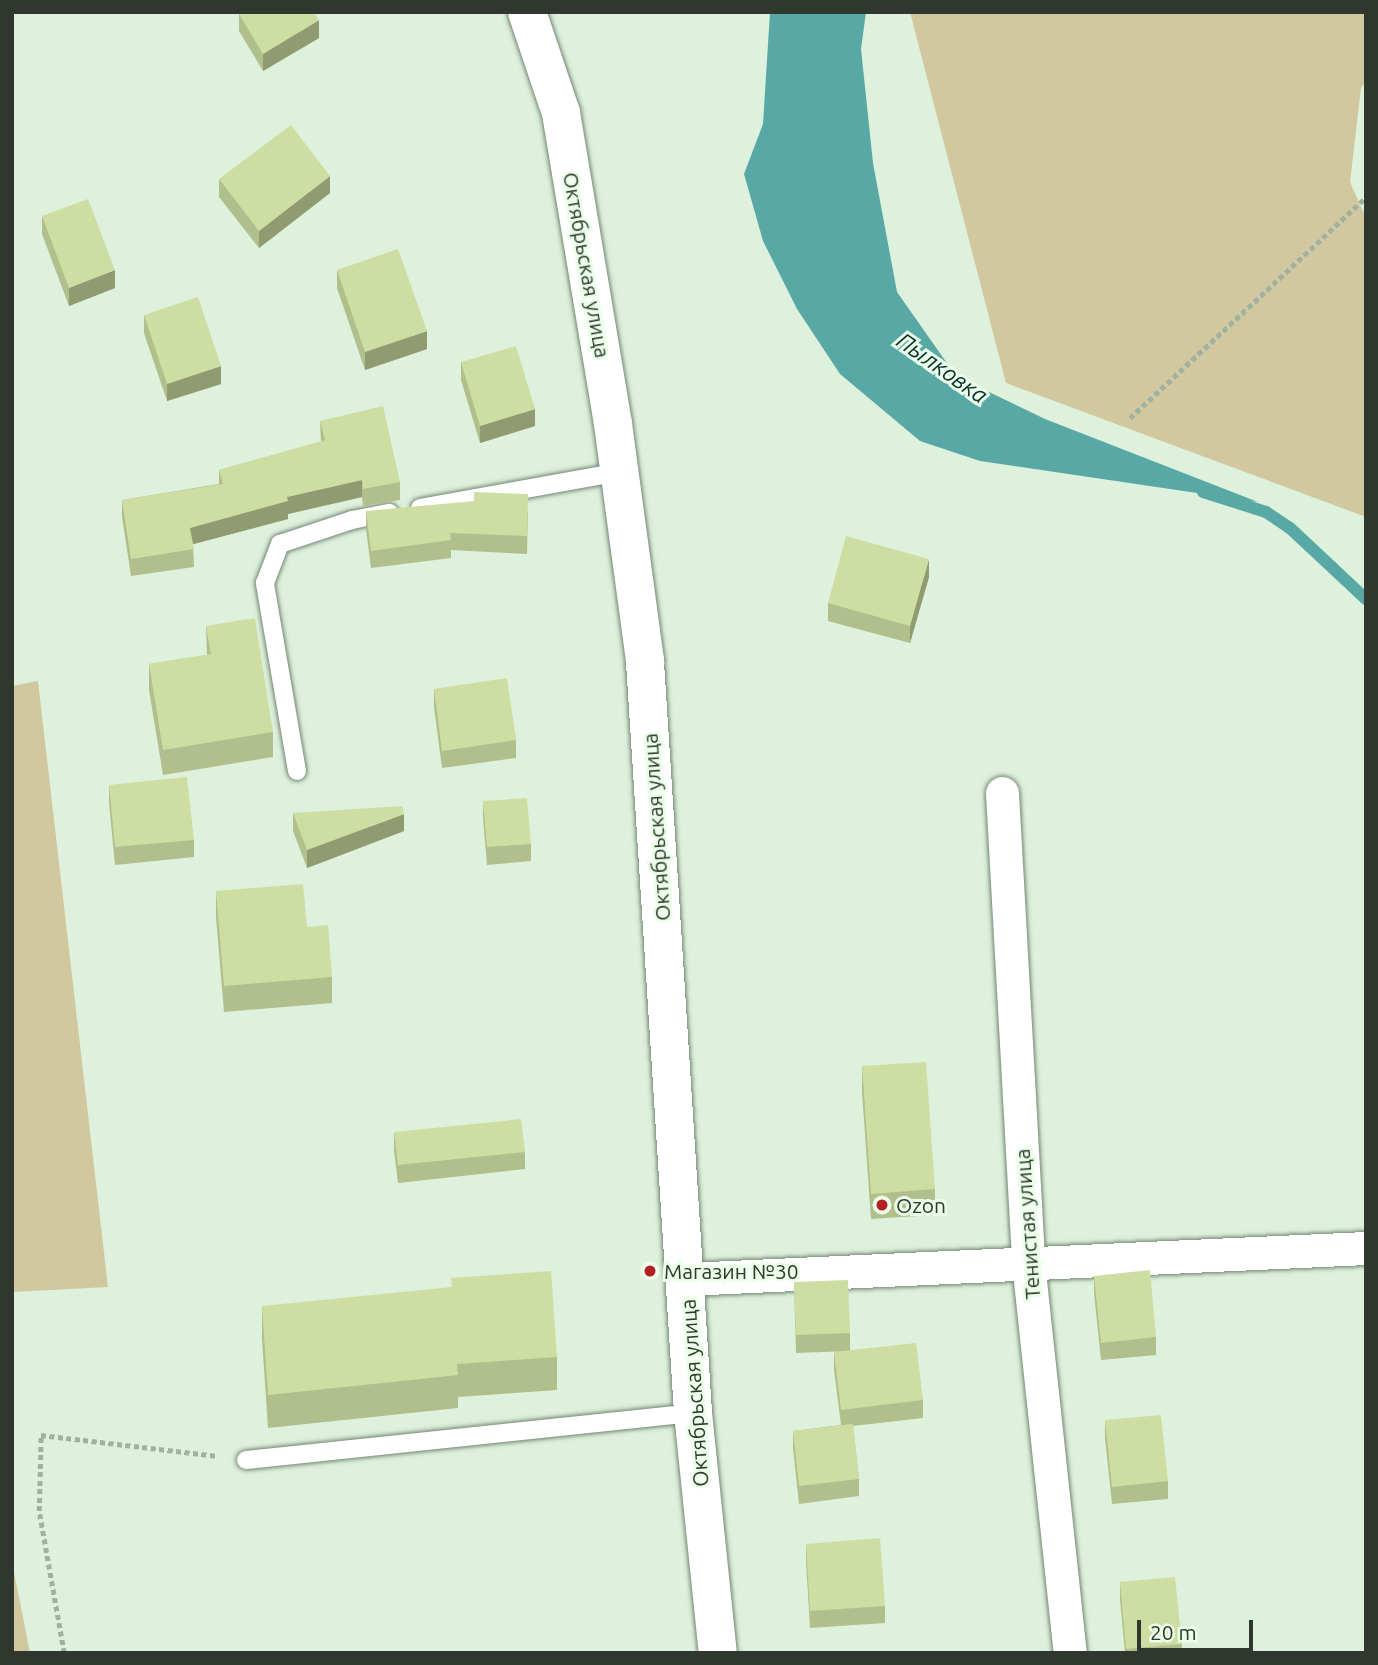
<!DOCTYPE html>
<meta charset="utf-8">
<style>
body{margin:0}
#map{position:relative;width:1378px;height:1665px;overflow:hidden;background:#ddf1dc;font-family:Ubuntu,sans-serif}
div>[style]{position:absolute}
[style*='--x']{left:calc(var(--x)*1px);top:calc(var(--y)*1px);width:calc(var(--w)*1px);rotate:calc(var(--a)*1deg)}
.green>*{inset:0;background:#d1c8a0}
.water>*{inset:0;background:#58a9a5}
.stream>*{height:12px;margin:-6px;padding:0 6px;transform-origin:6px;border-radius:6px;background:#58a9a5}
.path>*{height:4.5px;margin-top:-2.25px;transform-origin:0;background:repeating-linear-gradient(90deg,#a1b1a0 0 5px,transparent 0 8.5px)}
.roads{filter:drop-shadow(0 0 2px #748673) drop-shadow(0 0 2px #748673)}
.lane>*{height:18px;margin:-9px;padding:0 9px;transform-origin:9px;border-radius:9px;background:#fff}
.street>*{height:33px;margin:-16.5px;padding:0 16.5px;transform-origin:16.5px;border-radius:16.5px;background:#fff}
.secondary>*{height:38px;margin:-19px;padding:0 19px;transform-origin:19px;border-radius:19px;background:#fff}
.wall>*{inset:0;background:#b1bf8c}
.shaded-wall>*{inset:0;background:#909b72}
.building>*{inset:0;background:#cedea3}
.dots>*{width:19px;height:19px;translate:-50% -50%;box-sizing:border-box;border:4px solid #eafee9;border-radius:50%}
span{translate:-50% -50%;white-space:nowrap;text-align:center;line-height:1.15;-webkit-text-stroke:6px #eafee9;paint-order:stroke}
.street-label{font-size:21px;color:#2f372f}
.poi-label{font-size:21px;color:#2f372f}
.left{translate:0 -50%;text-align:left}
.water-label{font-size:23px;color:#07302f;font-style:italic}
.frame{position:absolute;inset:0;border:14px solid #2f372f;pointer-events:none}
.scale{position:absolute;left:1137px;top:1620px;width:116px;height:32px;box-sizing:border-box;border:4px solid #2f372f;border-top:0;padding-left:9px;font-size:21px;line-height:24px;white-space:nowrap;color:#2f372f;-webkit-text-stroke:5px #eafee9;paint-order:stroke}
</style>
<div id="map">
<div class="green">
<i style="clip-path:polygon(910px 12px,1366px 12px,1366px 81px,1361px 88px,1350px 182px,1366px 218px,1366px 517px,1006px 383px)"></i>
<i style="clip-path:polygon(38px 681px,108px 1287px,12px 1292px,12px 686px)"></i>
<i style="clip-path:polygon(12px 1562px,30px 1653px,12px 1653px)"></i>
</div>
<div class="water">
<i style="clip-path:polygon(770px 12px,866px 12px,861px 49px,873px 163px,897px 292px,956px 376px,1045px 419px,1258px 502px,980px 461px,920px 441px,840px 374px,797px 309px,763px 241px,744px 174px,763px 124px)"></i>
</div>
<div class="stream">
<i style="--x:1203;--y:492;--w:66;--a:17.6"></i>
<i style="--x:1266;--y:512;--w:29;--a:34"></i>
<i style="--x:1290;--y:528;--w:104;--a:43.1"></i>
</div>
<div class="path">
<i style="--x:1130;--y:418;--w:323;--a:-43.1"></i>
<i style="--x:64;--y:1653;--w:144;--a:-100"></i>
<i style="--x:39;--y:1511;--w:76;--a:-88.5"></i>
<i style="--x:41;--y:1435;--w:178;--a:6.8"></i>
</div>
<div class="roads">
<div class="lane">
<i style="--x:420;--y:508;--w:203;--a:-10.2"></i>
<i style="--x:297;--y:771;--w:191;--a:-99.7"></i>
<i style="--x:265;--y:583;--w:42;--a:-69"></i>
<i style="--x:280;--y:544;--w:76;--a:-18.4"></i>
<i style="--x:352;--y:520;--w:38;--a:-11"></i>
<i style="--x:246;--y:1460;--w:449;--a:-6"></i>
</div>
<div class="street">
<i style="--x:1002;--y:793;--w:470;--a:86.8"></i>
<i style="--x:1028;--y:1262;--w:393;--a:83.9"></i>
<i style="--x:686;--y:1279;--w:681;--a:-2.61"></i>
</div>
<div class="secondary">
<i style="--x:527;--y:12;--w:107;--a:71.4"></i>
<i style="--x:561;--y:113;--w:315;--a:80.5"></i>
<i style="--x:613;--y:424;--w:240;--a:82.3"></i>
<i style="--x:645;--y:662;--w:753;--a:86.34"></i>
<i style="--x:693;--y:1413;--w:241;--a:84.1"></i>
</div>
</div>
<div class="wall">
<i style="clip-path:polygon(239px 14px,319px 38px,263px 71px,239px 31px)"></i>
<i style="clip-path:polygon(219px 179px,330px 193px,259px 248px,219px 197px)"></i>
<i style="clip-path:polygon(42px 216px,115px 288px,69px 306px,42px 234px)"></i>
<i style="clip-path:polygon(337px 270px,427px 349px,365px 370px,337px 288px)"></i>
<i style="clip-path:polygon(144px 315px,221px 384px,167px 401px,144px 333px)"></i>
<i style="clip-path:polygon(461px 362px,535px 426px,480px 443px,461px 380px)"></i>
<i style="clip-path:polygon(320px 421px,400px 482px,400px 500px,363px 506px,362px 497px,288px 514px,288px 519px,193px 544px,194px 567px,131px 576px,122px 517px,122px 500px,219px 484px,219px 470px,321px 442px)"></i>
<i style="clip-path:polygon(366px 511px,528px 511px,527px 554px,451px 550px,451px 558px,371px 568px,366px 529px)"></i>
<i style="clip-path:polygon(929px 577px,910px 643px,828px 621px,828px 603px)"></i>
<i style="clip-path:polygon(206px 626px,273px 732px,273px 757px,163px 775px,149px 690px,149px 664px,207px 655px)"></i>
<i style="clip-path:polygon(434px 689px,516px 740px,516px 758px,442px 768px,434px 707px)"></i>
<i style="clip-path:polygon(109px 785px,194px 840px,194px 857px,115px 865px,109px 803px)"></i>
<i style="clip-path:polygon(483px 801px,531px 844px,531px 861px,487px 865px,483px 818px)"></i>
<i style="clip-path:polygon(293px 813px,404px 831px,307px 868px,293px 831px)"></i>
<i style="clip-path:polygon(216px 891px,332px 977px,332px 1003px,224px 1012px,216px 917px)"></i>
<i style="clip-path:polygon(862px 1066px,935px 1189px,935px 1215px,871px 1219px,862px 1092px)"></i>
<i style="clip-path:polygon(394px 1132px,525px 1152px,525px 1169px,398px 1183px,394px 1150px)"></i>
<i style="clip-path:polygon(1094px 1276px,1156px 1337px,1156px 1355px,1101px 1360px,1094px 1293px)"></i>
<i style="clip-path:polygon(794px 1282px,850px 1333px,850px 1350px,923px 1400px,923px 1418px,853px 1426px,859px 1479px,859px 1496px,799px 1504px,793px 1448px,793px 1431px,841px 1425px,834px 1370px,834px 1352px,850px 1351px,796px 1353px)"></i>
<i style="clip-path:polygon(262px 1306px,557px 1357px,557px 1390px,458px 1397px,458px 1408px,268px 1428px,262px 1339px)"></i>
<i style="clip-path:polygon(1105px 1420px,1168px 1481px,1168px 1499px,1112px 1504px,1105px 1438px)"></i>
<i style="clip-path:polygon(806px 1544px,885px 1606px,885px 1623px,810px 1628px,806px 1561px)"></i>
<i style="clip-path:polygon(1120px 1582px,1182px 1644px,1182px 1653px,1125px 1653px,1120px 1600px)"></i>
</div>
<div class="shaded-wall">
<i style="clip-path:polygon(319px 20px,319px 38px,263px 71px,263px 54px)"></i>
<i style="clip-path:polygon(330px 176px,330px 193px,259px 248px,259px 231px)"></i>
<i style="clip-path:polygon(115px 270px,115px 288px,69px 306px,69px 288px)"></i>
<i style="clip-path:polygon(427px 331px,427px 349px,365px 370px,365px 352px)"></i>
<i style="clip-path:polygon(221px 366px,221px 384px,167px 401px,167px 384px)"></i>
<i style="clip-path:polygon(535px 409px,535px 426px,480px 443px,480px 426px)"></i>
<i style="clip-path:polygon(362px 480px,362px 497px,288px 514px,288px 519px,190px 545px,190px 528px,287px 497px)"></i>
<i style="clip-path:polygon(929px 559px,929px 577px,910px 643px,910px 626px)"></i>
<i style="clip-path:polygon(404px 814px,404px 831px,307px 868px,307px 850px)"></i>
</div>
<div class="building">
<i style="clip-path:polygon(242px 12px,314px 12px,319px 20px,263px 54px,239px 14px)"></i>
<i style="clip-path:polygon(291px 125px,330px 176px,259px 231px,219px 179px)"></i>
<i style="clip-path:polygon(88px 199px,115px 270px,69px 288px,42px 216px)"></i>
<i style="clip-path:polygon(398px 249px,427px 331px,365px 352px,337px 270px)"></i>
<i style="clip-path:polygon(198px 297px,221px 366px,167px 384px,144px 315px)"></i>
<i style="clip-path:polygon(516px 346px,535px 409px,480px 426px,461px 362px)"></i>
<i style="clip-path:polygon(383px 406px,400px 482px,363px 489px,362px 480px,287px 497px,288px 501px,190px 528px,194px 549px,131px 559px,122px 500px,223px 484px,219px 470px,325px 440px,320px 421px)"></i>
<i style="clip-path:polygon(474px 492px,528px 494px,527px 536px,450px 533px,451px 540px,371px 551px,366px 511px,474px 501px)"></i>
<i style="clip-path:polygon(846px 536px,929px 559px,910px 626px,828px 603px)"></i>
<i style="clip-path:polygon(255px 618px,273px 732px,163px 750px,149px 664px,211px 654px,206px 626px)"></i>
<i style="clip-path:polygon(507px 678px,516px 740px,442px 751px,434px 689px)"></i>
<i style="clip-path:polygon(187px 777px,194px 840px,115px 847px,109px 785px)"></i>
<i style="clip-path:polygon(527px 798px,531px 844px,487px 847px,483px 801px)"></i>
<i style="clip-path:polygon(402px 806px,404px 814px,307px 850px,293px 813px)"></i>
<i style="clip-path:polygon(303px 884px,307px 927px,328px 925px,332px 977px,224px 986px,216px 891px)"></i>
<i style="clip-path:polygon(926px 1062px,935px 1189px,871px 1194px,862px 1066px)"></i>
<i style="clip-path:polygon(521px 1119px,525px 1152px,398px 1165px,394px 1132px)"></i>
<i style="clip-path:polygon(1150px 1270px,1156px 1337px,1101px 1343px,1094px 1276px)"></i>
<i style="clip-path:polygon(551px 1271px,557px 1357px,457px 1364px,458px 1375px,268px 1395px,262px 1306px,452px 1287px,451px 1278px)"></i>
<i style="clip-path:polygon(848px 1280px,850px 1333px,796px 1335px,794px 1282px)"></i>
<i style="clip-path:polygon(916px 1343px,923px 1400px,841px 1410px,834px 1352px)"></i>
<i style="clip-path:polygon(1161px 1415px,1168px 1481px,1112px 1487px,1105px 1420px)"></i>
<i style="clip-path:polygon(853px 1424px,859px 1479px,799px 1486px,793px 1431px)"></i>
<i style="clip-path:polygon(880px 1538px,885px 1606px,810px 1611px,806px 1544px)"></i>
<i style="clip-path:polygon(1175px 1577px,1182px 1644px,1126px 1649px,1120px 1582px)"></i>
</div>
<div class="dots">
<i style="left:882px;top:1205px;background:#b22123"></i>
<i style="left:650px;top:1271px;background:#b22123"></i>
</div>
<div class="street-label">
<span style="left:587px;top:265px;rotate:80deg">Октябрьская улица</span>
<span style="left:656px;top:827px;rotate:-94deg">Октябрьская улица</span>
<span style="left:1027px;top:1224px;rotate:-94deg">Тенистая улица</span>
<span style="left:694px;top:1393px;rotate:-94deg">Октябрьская улица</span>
</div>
<div class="poi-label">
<span class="left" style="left:896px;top:1205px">Ozon</span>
<span class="left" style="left:664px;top:1271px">Магазин №30</span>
</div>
<div class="water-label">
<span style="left:942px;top:368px;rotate:35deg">Пылковка</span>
</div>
<div class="frame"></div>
<div class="scale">20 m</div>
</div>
